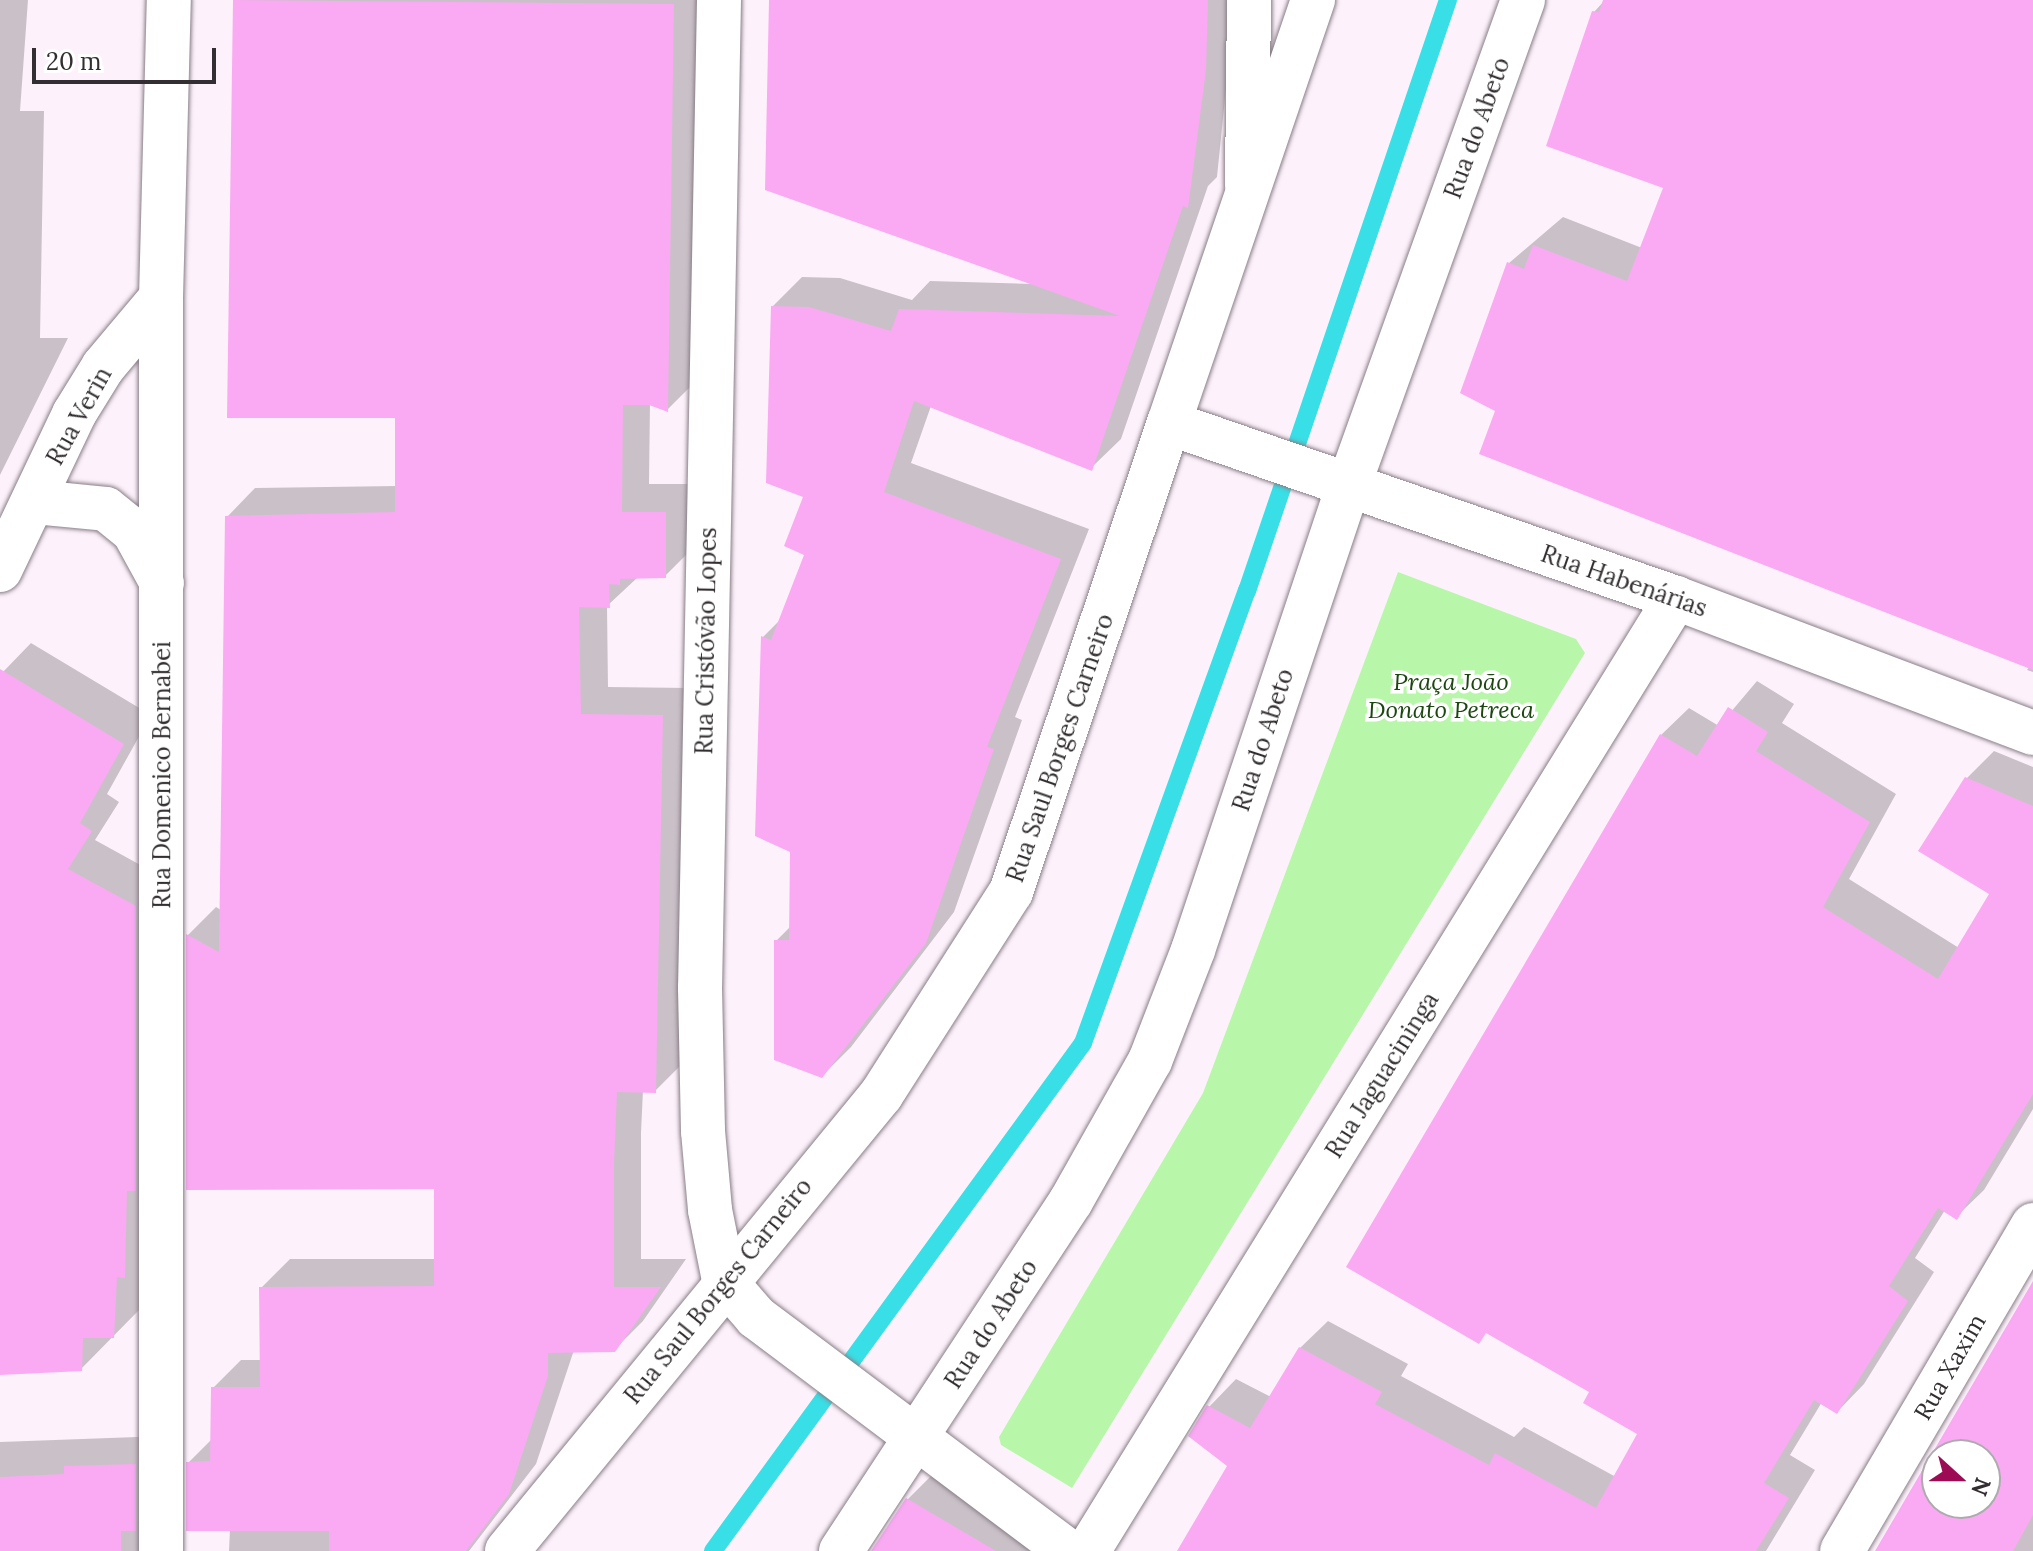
<!DOCTYPE html>
<meta charset="utf-8">
<style>
body{margin:0}
#map{position:relative;width:2033px;height:1551px;overflow:hidden;background:#fdf2fb;font-family:Lora,serif}
div>[style]{position:absolute}
[style*='--x']{left:calc(var(--x)*1px);top:calc(var(--y)*1px);width:calc(var(--w)*1px);rotate:calc(var(--a)*1deg)}
.green>*{inset:0;background:#b8f7aa}
.shadow>*{inset:0;background:#0003}
.stream>*{height:18px;margin:-9px;padding:0 9px;transform-origin:9px;border-radius:9px;background:#39dfe6}
.building>*{inset:0;background:#f9aaf2}
.roads{filter:drop-shadow(0 0 2px #887e87) drop-shadow(0 0 2px #887e87)}
.street>*{height:44px;margin:-22px;padding:0 22px;transform-origin:22px;border-radius:22px;background:#fff}
.secondary>*{height:44px;margin:-22px;padding:0 22px;transform-origin:22px;border-radius:22px;background:#fff}
span{translate:-50% -50%;white-space:nowrap;text-align:center;line-height:1.15;-webkit-text-stroke:7px #fff;paint-order:stroke}
.street-label{font-size:24px;color:#322e31}
.park-label{font-size:24px;color:#1c4711;font-style:italic}
.north{position:absolute;left:1921px;top:1439px;width:80px;height:80px;box-sizing:border-box;background:#fff;border:2px solid #adabad;border-radius:50%;rotate:111deg;font-size:22px;font-weight:700;line-height:32px;text-align:center;color:#322e31}
.north::after{content:'';display:block;margin:auto;width:28px;height:36px;background:#9e0b55;clip-path:polygon(50% 0,100% 100%,50% 72%,0 100%)}
.scale{position:absolute;left:32px;top:48px;width:184px;height:36px;box-sizing:border-box;border:4px solid #322e31;border-top:0;padding-left:10px;font-size:24px;line-height:28px;white-space:nowrap;color:#322e31;-webkit-text-stroke:6px #fff;paint-order:stroke}
</style>
<div id="map">
<div class="green">
<i style="clip-path:polygon(1398px 572px,1576px 639px,1585px 653px,1072px 1488px,1001px 1445px,999px 1437px,1203px 1093px)"></i>
</div>
<div class="shadow">
<i style="clip-path:polygon(0 0,28px 0,20px 111px,44px 111px,40px 338px,68px 338px,0 475px)"></i>
<i style="clip-path:polygon(234px 0,701px 0,695px 382px,667px 410px,650px 403px,649px 484px,693px 484px,693px 548px,665px 576px,637px 578px,607px 606px,608px 687px,690px 688px,683px 1063px,655px 1091px,643px 1090px,641px 1133px,641px 1259px,686px 1259px,643px 1321px,614px 1350px,574px 1350px,536px 1464px,469px 1551px,229px 1551px,230px 1529px,188px 1463px,212px 1439px,213px 1388px,241px 1360px,262px 1360px,261px 1288px,290px 1259px,436px 1259px,436px 1187px,188px 1188px,188px 935px,216px 907px,221px 910px,227px 517px,255px 488px,397px 486px,397px 416px,229px 416px)"></i>
<i style="clip-path:polygon(771px 0,1235px 0,1217px 177px,1208px 186px,1121px 439px,1091px 468px,931px 406px,911px 463px,1089px 529px,1015px 717px,1022px 720px,954px 912px,851px 1047px,822px 1076px,776px 941px,791px 926px,792px 850px,757px 835px,763px 637px,782px 618px,806px 553px,806px 496px,773px 306px,802px 277px,840px 278px,912px 300px,930px 281px,1034px 284px)"></i>
<i style="clip-path:polygon(1605px 0,2033px 0,2033px 672px,2027px 670px,2030px 666px,1498px 410px,1509px 263px,1563px 217px,1642px 248px,1665px 187px,1594px 12px)"></i>
<i style="clip-path:polygon(31px 643px,151px 715px,107px 794px,119px 802px,95px 840px,164px 878px,142px 1307px,81px 1369px,0 1373px,0 675px)"></i>
<i style="clip-path:polygon(1757px 681px,1794px 704px,1782px 723px,1896px 794px,1849px 879px,1959px 948px,1992px 893px,1966px 779px,1994px 751px,2033px 767px,2033px 1109px,1984px 1190px,1956px 1217px,1945px 1210px,1915px 1258px,1934px 1272px,1864px 1384px,1837px 1412px,1822px 1402px,1790px 1455px,1815px 1470px,1766px 1551px,1179px 1551px,1229px 1466px,1209px 1407px,1236px 1379px,1271px 1397px,1300px 1348px,1328px 1321px,1408px 1364px,1401px 1376px,1514px 1437px,1524px 1427px,1616px 1477px,1640px 1434px,1592px 1391px,1661px 735px,1689px 708px,1719px 726px)"></i>
<i style="clip-path:polygon(evenodd,2033px 1290px,2033px 1551px,1878px 1551px,2033px 1290px,1937px 1455px,1985px 1455px,1985px 1503px,1937px 1503px,1937px 1455px)"></i>
<i style="clip-path:polygon(164px 1436px,149px 1551px,0 1551px,0 1442px)"></i>
<i style="clip-path:polygon(935px 1472px,1071px 1551px,876px 1551px,907px 1500px)"></i>
</div>
<div class="stream">
<i style="--x:713;--y:1551;--w:628;--a:-53.93"></i>
<i style="--x:1083;--y:1043;--w:481;--a:-70.1"></i>
<i style="--x:1247;--y:591;--w:624;--a:-71.22"></i>
</div>
<div class="building">
<i style="clip-path:polygon(233px 0,674px 4px,668px 412px,649px 405px,623px 405px,622px 512px,666px 512px,666px 578px,620px 579px,620px 585px,609px 584px,610px 608px,579px 607px,581px 714px,663px 715px,656px 1093px,617px 1092px,614px 1163px,614px 1287px,661px 1287px,615px 1352px,548px 1353px,548px 1376px,509px 1494px,466px 1551px,329px 1551px,329px 1531px,186px 1531px,186px 1462px,210px 1461px,211px 1387px,260px 1387px,259px 1287px,434px 1286px,434px 1189px,186px 1190px,186px 934px,219px 952px,225px 516px,395px 512px,395px 418px,227px 418px)"></i>
<i style="clip-path:polygon(769px 0,1208px 0,1206px 70px,1188px 208px,1183px 206px,1092px 471px,914px 401px,884px 492px,1061px 559px,987px 747px,994px 749px,926px 943px,822px 1078px,774px 1060px,774px 940px,789px 940px,790px 852px,755px 836px,761px 636px,771px 640px,804px 555px,784px 546px,803px 497px,766px 483px,771px 306px,809px 307px,891px 331px,899px 309px,1120px 316px,765px 190px)"></i>
<i style="clip-path:polygon(1603px 0,2033px 0,2033px 670px,1479px 454px,1495px 411px,1460px 393px,1507px 262px,1524px 269px,1533px 245px,1627px 281px,1663px 188px,1546px 146px,1592px 11px,1599px 12px)"></i>
<i style="clip-path:polygon(0 669px,124px 744px,80px 823px,92px 831px,68px 869px,136px 906px,136px 1191px,127px 1191px,125px 1278px,117px 1277px,114px 1338px,83px 1338px,82px 1371px,0 1375px)"></i>
<i style="clip-path:polygon(1728px 707px,1768px 732px,1756px 751px,1870px 822px,1823px 907px,1938px 979px,1989px 894px,1918px 851px,1965px 777px,2033px 806px,2033px 1094px,1957px 1220px,1938px 1208px,1889px 1286px,1908px 1301px,1837px 1414px,1814px 1400px,1764px 1483px,1789px 1498px,1756px 1551px,1177px 1551px,1227px 1466px,1188px 1436px,1207px 1405px,1250px 1428px,1299px 1347px,1382px 1392px,1375px 1404px,1489px 1465px,1495px 1453px,1596px 1508px,1637px 1434px,1583px 1403px,1589px 1392px,1486px 1333px,1479px 1344px,1346px 1267px,1660px 734px,1697px 756px)"></i>
<i style="clip-path:polygon(evenodd,2033px 1281px,2033px 1515px,2013px 1551px,1875px 1551px,2033px 1281px,1937px 1455px,1985px 1455px,1985px 1503px,1937px 1503px,1937px 1455px)"></i>
<i style="clip-path:polygon(136px 1464px,136px 1531px,121px 1531px,121px 1551px,0 1551px,0 1477px,64px 1474px,64px 1466px)"></i>
<i style="clip-path:polygon(906px 1498px,996px 1551px,871px 1551px)"></i>
</div>
<div class="roads">
<div class="street">
<i style="--x:719;--y:0;--w:988;--a:91.1"></i>
<i style="--x:700;--y:988;--w:143;--a:88.8"></i>
<i style="--x:703;--y:1131;--w:79;--a:84.9"></i>
<i style="--x:710;--y:1210;--w:71;--a:78.7"></i>
<i style="--x:724;--y:1280;--w:49;--a:49.1"></i>
<i style="--x:756;--y:1317;--w:390;--a:36.9"></i>
<i style="--x:1247;--y:186;--w:186;--a:-89.4"></i>
<i style="--x:35;--y:502;--w:71;--a:5.6"></i>
<i style="--x:106;--y:509;--w:36;--a:39"></i>
<i style="--x:134;--y:532;--w:58;--a:61.2"></i>
<i style="--x:0;--y:570;--w:173;--a:-64.6"></i>
<i style="--x:74;--y:414;--w:55;--a:-58.3"></i>
<i style="--x:103;--y:367;--w:90;--a:-50"></i>
<i style="--x:161;--y:1551;--w:1253;--a:-90"></i>
<i style="--x:161;--y:298;--w:298;--a:-88.5"></i>
<i style="--x:507;--y:1551;--w:590;--a:-50.64"></i>
<i style="--x:881;--y:1095;--w:241;--a:-57.4"></i>
<i style="--x:1011;--y:892;--w:495;--a:-71.4"></i>
<i style="--x:841;--y:1551;--w:419;--a:-56.7"></i>
<i style="--x:1071;--y:1201;--w:161;--a:-60.6"></i>
<i style="--x:1150;--y:1061;--w:119;--a:-68.8"></i>
<i style="--x:1193;--y:950;--w:490;--a:-71.5"></i>
<i style="--x:1349;--y:485;--w:515;--a:-70.26"></i>
<i style="--x:1088;--y:1551;--w:1120;--a:-58.33"></i>
<i style="--x:1842;--y:1551;--w:378;--a:-59.6"></i>
</div>
<div class="secondary">
<i style="--x:1313;--y:0;--w:447;--a:108.8"></i>
<i style="--x:1169;--y:423;--w:536;--a:19.04"></i>
<i style="--x:1676;--y:598;--w:382;--a:20.7"></i>
</div>
</div>
<div class="street-label">
<span style="left:1477px;top:128px;rotate:-70deg">Rua do Abeto</span>
<span style="left:79px;top:416px;rotate:-61deg">Rua Verin</span>
<span style="left:1624px;top:581px;rotate:19deg">Rua Habenárias</span>
<span style="left:706px;top:641px;rotate:-89deg">Rua Cristóvão Lopes</span>
<span style="left:1263px;top:740px;rotate:-72deg">Rua do Abeto</span>
<span style="left:1060px;top:748px;rotate:-71deg">Rua Saul Borges Carneiro</span>
<span style="left:162px;top:775px;rotate:-90deg">Rua Domenico Bernabei</span>
<span style="left:1382px;top:1075px;rotate:-58deg">Rua Jaguacininga</span>
<span style="left:718px;top:1291px;rotate:-51deg">Rua Saul Borges Carneiro</span>
<span style="left:991px;top:1324px;rotate:-57deg">Rua do Abeto</span>
<span style="left:1950px;top:1367px;rotate:-60deg">Rua Xaxim</span>
</div>
<div class="park-label">
<span style="left:1451px;top:696px">Praça João<br>Donato Petreca</span>
</div>
<div class="north">N</div>
<div class="scale">20 m</div>
</div>
